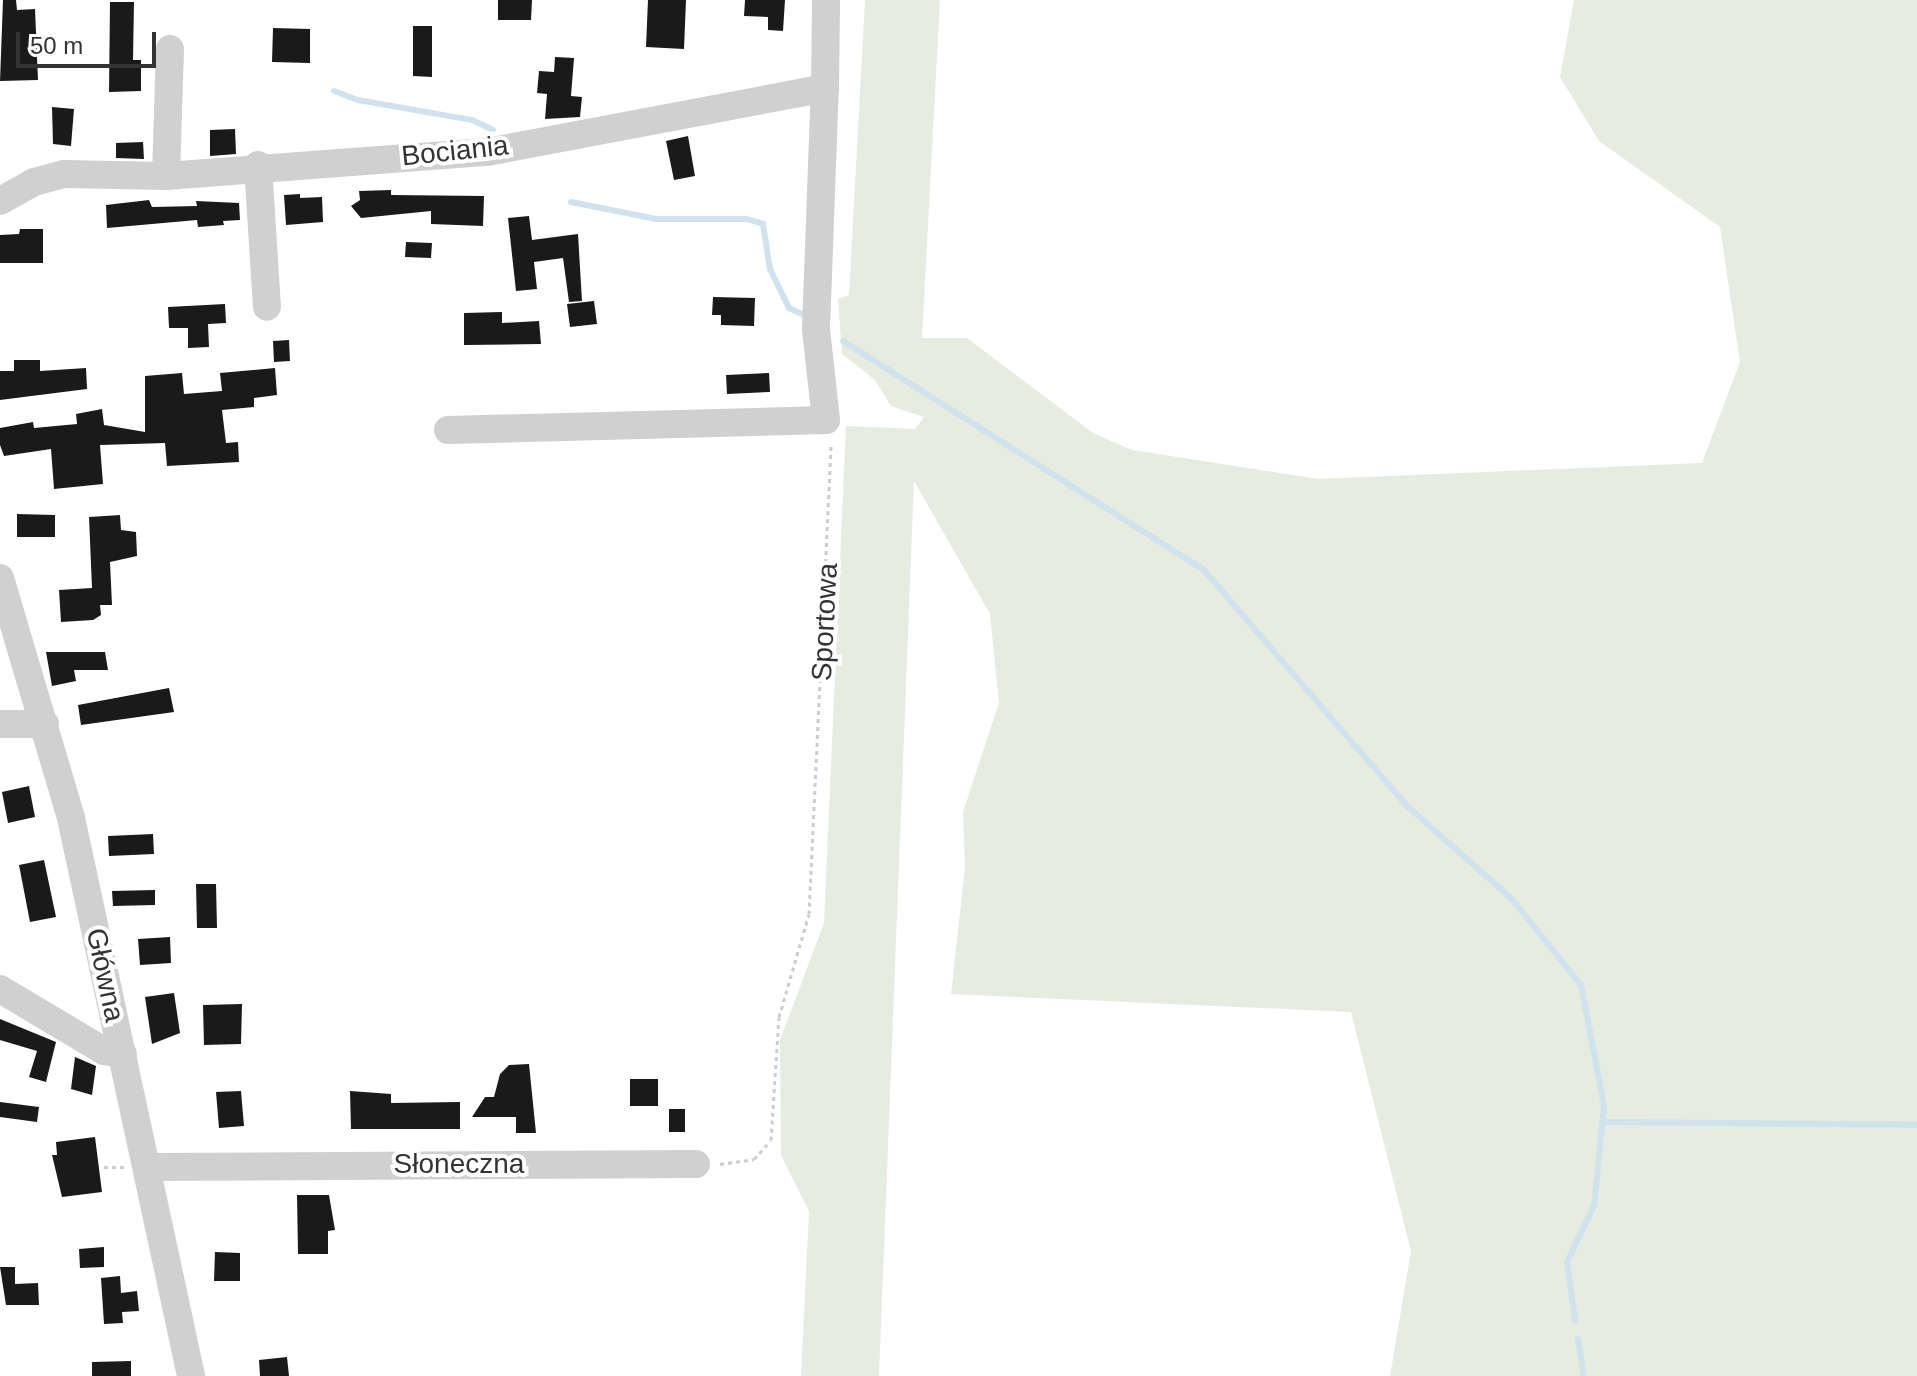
<!DOCTYPE html>
<meta charset="utf-8">
<style>
body{margin:0}
#map{position:relative;width:1917px;height:1376px;overflow:hidden;background:#fff;font-family:Helvetica,sans-serif}
div>[style]{position:absolute}
[style*='--x']{left:calc(var(--x)*1px);top:calc(var(--y)*1px);width:calc(var(--w)*1px);rotate:calc(var(--a)*1deg)}
.green>*{inset:0;background:#e6ecdf}
.stream>*{height:6px;margin:-3px;padding:0 3px;transform-origin:3px;border-radius:3px;background:#cfe2ee}
.building>*{inset:0;background:#1a1a1a}
.path>*{height:3px;margin-top:-1.5px;transform-origin:0;background:repeating-linear-gradient(90deg,#cdcdcd 0 4px,transparent 0 8px)}
.minor>*{height:28px;margin:-14px;padding:0 14px;transform-origin:14px;border-radius:14px;background:#d0d0d0}
span{translate:-50% -50%;white-space:nowrap;text-align:center;line-height:1.15;-webkit-text-stroke:8px #fff;paint-order:stroke}
.street-label{font-size:28px;color:#333}
.scale{position:absolute;left:16px;top:32px;width:140px;height:36px;box-sizing:border-box;border:4px solid #333;border-top:0;padding-left:10px;font-size:24px;line-height:28px;white-space:nowrap;color:#333;-webkit-text-stroke:6px #fff;paint-order:stroke}
</style>
<div id="map">
<div class="green">
<i style="clip-path:polygon(865px 0,940px 0,922px 338px,967px 338px,1093px 433px,1132px 450px,1318px 479px,1702px 463px,1740px 362px,1720px 227px,1599px 141px,1560px 77px,1574px 0,1917px 0,1917px 1376px,1390px 1376px,1411px 1251px,1351px 1012px,951px 994px,965px 867px,963px 812px,999px 703px,990px 614px,914px 481px,879px 1376px,801px 1376px,809px 1211px,781px 1155px,780px 1040px,824px 923px,846px 426px,915px 429px,924px 417px,891px 406px,875px 380px,842px 354px,838px 299px,849px 295px)"></i>
</div>
<div class="stream">
<i style="--x:334;--y:91;--w:26;--a:21"></i>
<i style="--x:358;--y:100;--w:116;--a:10"></i>
<i style="--x:472;--y:120;--w:23;--a:25"></i>
<i style="--x:571;--y:202;--w:87;--a:11.3"></i>
<i style="--x:656;--y:219;--w:91;--a:0"></i>
<i style="--x:747;--y:219;--w:17;--a:17"></i>
<i style="--x:763;--y:224;--w:46;--a:81.2"></i>
<i style="--x:770;--y:269;--w:43;--a:64"></i>
<i style="--x:789;--y:308;--w:21;--a:25"></i>
<i style="--x:843;--y:341;--w:428;--a:32.4"></i>
<i style="--x:1204;--y:570;--w:310;--a:49.3"></i>
<i style="--x:1406;--y:805;--w:142;--a:41.6"></i>
<i style="--x:1512;--y:899;--w:110;--a:51.3"></i>
<i style="--x:1581;--y:985;--w:123;--a:79.2"></i>
<i style="--x:1604;--y:1106;--w:100;--a:95.7"></i>
<i style="--x:1594;--y:1206;--w:62;--a:115.7"></i>
<i style="--x:1567;--y:1262;--w:59;--a:82.1"></i>
<i style="--x:1603;--y:1122;--w:314;--a:0.5"></i>
<i style="--x:1578;--y:1339;--w:37;--a:81"></i>
</div>
<div class="building">
<i style="clip-path:polygon(3px 0,16px 0,17px 10px,35px 9px,38px 80px,0 81px)"></i>
<i style="clip-path:polygon(498px 0,532px 0,531px 20px,498px 20px)"></i>
<i style="clip-path:polygon(648px 0,686px 0,684px 49px,646px 47px)"></i>
<i style="clip-path:polygon(745px 0,785px 0,783px 31px,768px 30px,768px 17px,744px 16px)"></i>
<i style="clip-path:polygon(110px 2px,134px 2px,133px 60px,141px 60px,141px 91px,109px 92px)"></i>
<i style="clip-path:polygon(413px 26px,432px 26px,432px 77px,413px 76px)"></i>
<i style="clip-path:polygon(273px 28px,310px 29px,310px 63px,272px 62px)"></i>
<i style="clip-path:polygon(555px 57px,574px 58px,571px 96px,582px 97px,580px 117px,545px 119px,547px 94px,537px 93px,539px 71px,554px 72px)"></i>
<i style="clip-path:polygon(52px 107px,74px 109px,71px 146px,53px 144px)"></i>
<i style="clip-path:polygon(235px 129px,236px 154px,210px 156px,210px 130px)"></i>
<i style="clip-path:polygon(688px 136px,695px 176px,674px 180px,666px 141px)"></i>
<i style="clip-path:polygon(143px 142px,144px 159px,116px 158px,116px 143px)"></i>
<i style="clip-path:polygon(391px 190px,391px 195px,484px 196px,483px 226px,431px 224px,431px 211px,361px 218px,351px 206px,360px 200px,359px 191px)"></i>
<i style="clip-path:polygon(300px 194px,300px 198px,322px 197px,323px 222px,286px 225px,284px 195px)"></i>
<i style="clip-path:polygon(149px 200px,152px 207px,197px 206px,196px 201px,239px 203px,240px 220px,223px 221px,224px 225px,198px 227px,197px 220px,107px 228px,106px 205px)"></i>
<i style="clip-path:polygon(529px 216px,532px 240px,578px 234px,582px 301px,569px 302px,563px 258px,534px 262px,537px 289px,516px 291px,508px 218px)"></i>
<i style="clip-path:polygon(20px 229px,43px 229px,43px 263px,0 263px,0 235px,19px 234px)"></i>
<i style="clip-path:polygon(406px 242px,432px 243px,431px 258px,405px 257px)"></i>
<i style="clip-path:polygon(713px 297px,755px 298px,754px 326px,721px 325px,721px 315px,712px 315px)"></i>
<i style="clip-path:polygon(594px 301px,597px 324px,570px 327px,567px 304px)"></i>
<i style="clip-path:polygon(225px 304px,226px 323px,208px 324px,209px 347px,188px 348px,188px 328px,169px 328px,168px 307px)"></i>
<i style="clip-path:polygon(502px 312px,502px 323px,539px 321px,541px 344px,464px 345px,464px 313px)"></i>
<i style="clip-path:polygon(289px 340px,290px 361px,274px 362px,273px 341px)"></i>
<i style="clip-path:polygon(14px 360px,40px 360px,40px 371px,86px 368px,87px 389px,0 400px,0 371px,14px 371px)"></i>
<i style="clip-path:polygon(275px 368px,277px 395px,254px 398px,254px 407px,222px 410px,226px 443px,238px 442px,239px 462px,167px 466px,165px 443px,100px 445px,103px 484px,54px 489px,51px 449px,4px 456px,0 445px,0 428px,33px 422px,34px 428px,77px 424px,76px 414px,102px 409px,104px 425px,145px 432px,145px 376px,182px 373px,184px 394px,222px 391px,220px 373px)"></i>
<i style="clip-path:polygon(769px 373px,770px 392px,727px 394px,726px 375px)"></i>
<i style="clip-path:polygon(17px 514px,55px 515px,55px 537px,17px 537px)"></i>
<i style="clip-path:polygon(120px 515px,121px 530px,136px 532px,137px 556px,110px 562px,112px 605px,100px 605px,101px 615px,93px 620px,61px 622px,59px 590px,92px 588px,89px 517px)"></i>
<i style="clip-path:polygon(46px 652px,105px 652px,108px 670px,74px 670px,76px 681px,52px 686px)"></i>
<i style="clip-path:polygon(169px 688px,174px 712px,81px 725px,78px 705px)"></i>
<i style="clip-path:polygon(29px 786px,35px 817px,8px 823px,2px 792px)"></i>
<i style="clip-path:polygon(153px 834px,154px 854px,109px 856px,108px 836px)"></i>
<i style="clip-path:polygon(44px 860px,56px 917px,30px 922px,19px 865px)"></i>
<i style="clip-path:polygon(196px 884px,216px 884px,217px 928px,197px 928px)"></i>
<i style="clip-path:polygon(155px 890px,155px 905px,113px 906px,112px 891px)"></i>
<i style="clip-path:polygon(170px 937px,171px 963px,140px 965px,138px 939px)"></i>
<i style="clip-path:polygon(174px 993px,180px 1033px,152px 1044px,145px 997px)"></i>
<i style="clip-path:polygon(242px 1004px,241px 1044px,204px 1045px,203px 1005px)"></i>
<i style="clip-path:polygon(0 1019px,56px 1042px,46px 1082px,29px 1077px,37px 1051px,0 1040px)"></i>
<i style="clip-path:polygon(75px 1057px,96px 1066px,92px 1095px,71px 1089px)"></i>
<i style="clip-path:polygon(529px 1064px,536px 1133px,516px 1133px,516px 1117px,472px 1117px,485px 1097px,494px 1097px,500px 1074px,509px 1065px)"></i>
<i style="clip-path:polygon(630px 1079px,658px 1079px,658px 1106px,630px 1106px)"></i>
<i style="clip-path:polygon(241px 1091px,244px 1126px,219px 1128px,216px 1092px)"></i>
<i style="clip-path:polygon(350px 1091px,391px 1094px,391px 1103px,460px 1102px,460px 1129px,351px 1129px)"></i>
<i style="clip-path:polygon(0 1102px,39px 1107px,37px 1122px,0 1117px)"></i>
<i style="clip-path:polygon(669px 1109px,685px 1109px,685px 1132px,669px 1132px)"></i>
<i style="clip-path:polygon(95px 1137px,102px 1192px,62px 1197px,52px 1155px,57px 1155px,56px 1142px)"></i>
<i style="clip-path:polygon(297px 1195px,329px 1195px,335px 1230px,328px 1231px,328px 1254px,298px 1254px)"></i>
<i style="clip-path:polygon(104px 1247px,104px 1267px,80px 1268px,79px 1249px)"></i>
<i style="clip-path:polygon(215px 1252px,240px 1253px,240px 1281px,214px 1281px)"></i>
<i style="clip-path:polygon(0 1267px,15px 1267px,15px 1284px,38px 1283px,39px 1305px,6px 1305px)"></i>
<i style="clip-path:polygon(120px 1276px,121px 1293px,137px 1291px,139px 1311px,122px 1312px,123px 1323px,104px 1324px,101px 1278px)"></i>
<i style="clip-path:polygon(287px 1357px,289px 1376px,260px 1376px,259px 1360px)"></i>
<i style="clip-path:polygon(131px 1361px,131px 1376px,92px 1376px,92px 1362px)"></i>
</div>
<div class="path">
<i style="--x:720;--y:1164;--w:34;--a:-8"></i>
<i style="--x:754;--y:1159;--w:25;--a:-48"></i>
<i style="--x:771;--y:1140;--w:123;--a:-86.3"></i>
<i style="--x:779;--y:1017;--w:107;--a:-73.8"></i>
<i style="--x:809;--y:914;--w:472;--a:-87.3"></i>
<i style="--x:104;--y:1167;--w:20;--a:0"></i>
</div>
<div class="minor">
<i style="--x:258;--y:165;--w:142;--a:86.4"></i>
<i style="--x:166;--y:176;--w:127;--a:-88.2"></i>
<i style="--x:0;--y:201;--w:39;--a:-29"></i>
<i style="--x:34;--y:182;--w:31;--a:-15"></i>
<i style="--x:64;--y:174;--w:102;--a:1.1"></i>
<i style="--x:166;--y:176;--w:322;--a:-4.3"></i>
<i style="--x:487;--y:152;--w:344;--a:-10.7"></i>
<i style="--x:825;--y:88;--w:88;--a:-89.3"></i>
<i style="--x:448;--y:430;--w:378;--a:-1.5"></i>
<i style="--x:826;--y:420;--w:92;--a:-96.3"></i>
<i style="--x:816;--y:329;--w:241;--a:-87.9"></i>
<i style="--x:0;--y:578;--w:250;--a:73.5"></i>
<i style="--x:71;--y:818;--w:571;--a:77.86"></i>
<i style="--x:0;--y:724;--w:45;--a:0"></i>
<i style="--x:0;--y:989;--w:121;--a:30.8"></i>
<i style="--x:104;--y:1051;--w:19;--a:9"></i>
<i style="--x:150;--y:1167;--w:546;--a:-0.31"></i>
</div>
<div class="street-label">
<span style="left:455px;top:151px;rotate:-6deg">Bociania</span>
<span style="left:825px;top:622px;rotate:-87deg">Sportowa</span>
<span style="left:105px;top:975px;rotate:78deg">Główna</span>
<span style="left:459px;top:1164px">Słoneczna</span>
</div>
<div class="scale">50 m</div>
</div>
